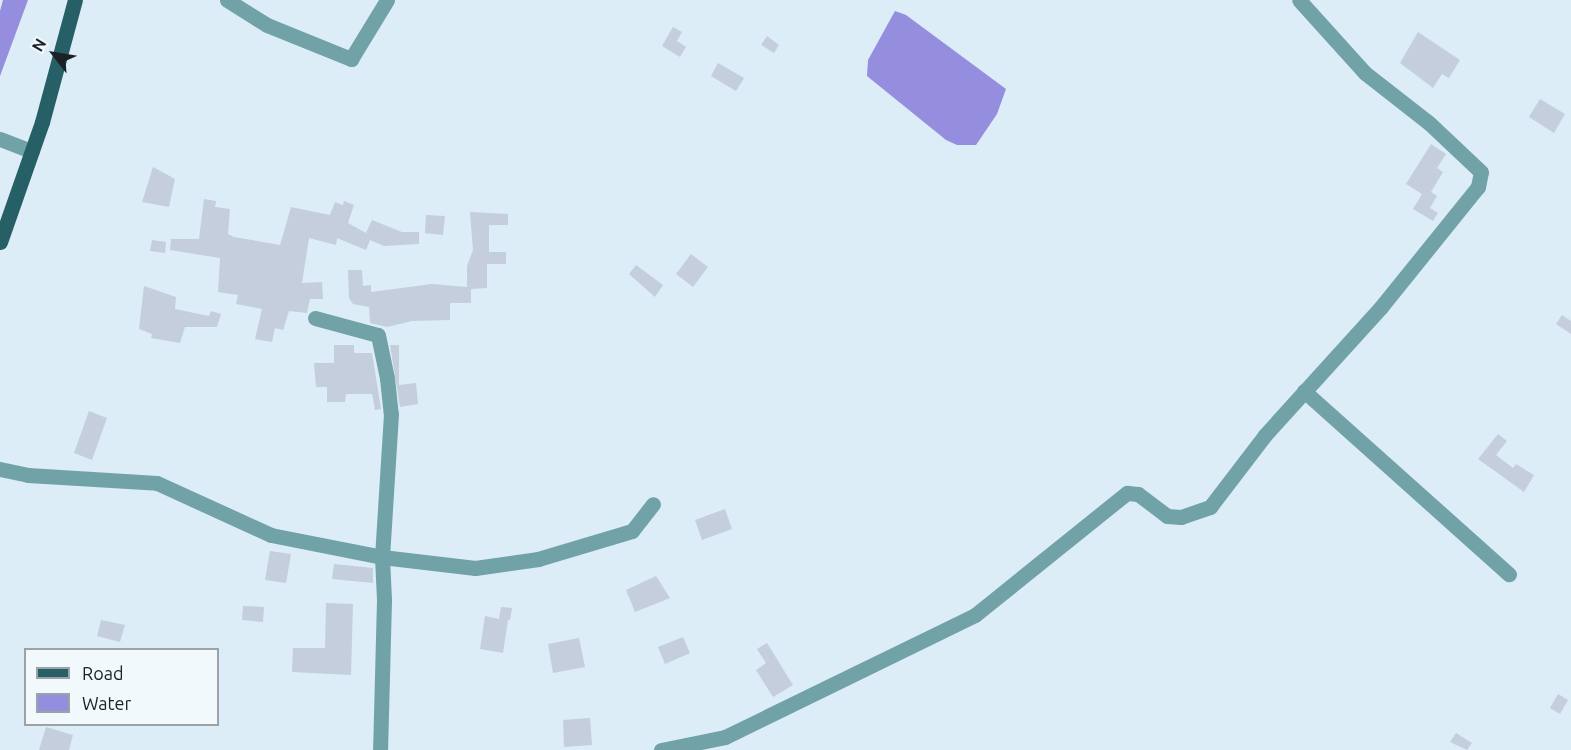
<!DOCTYPE html>
<style>
body{margin:0}
#map{position:relative;width:1571px;height:750px;overflow:hidden;background:#dcedf7;font-family:Ubuntu,sans-serif}
div>[style]{position:absolute}
[style*='--x']{left:calc(var(--x)*1px);top:calc(var(--y)*1px);width:calc(var(--w)*1px);rotate:calc(var(--a)*1deg)}
.water>*{inset:0;background:#958ddd}
.building>*{inset:0;background:#c4cedc}
.minor>*{height:15px;margin:-7.5px;padding:0 7.5px;transform-origin:7.5px;border-radius:7.5px;background:#71a2a7}
.major>*{height:15px;margin:-7.5px;padding:0 7.5px;transform-origin:7.5px;border-radius:7.5px;background:#265f65}
span{translate:-50% -50%;white-space:nowrap;text-align:center;line-height:1.15;-webkit-text-stroke:4.5px #f2f9fd;paint-order:stroke}
.legend{position:absolute;left:24px;top:648px;width:195px;height:78px;box-sizing:border-box;background:#f2f9fd;border:2px solid #9ca3a7;margin:0;padding:8px 10px;list-style:none;font-size:18px;color:#1b2125}
.legend li{display:flex;align-items:center;gap:12px;height:30px}
.legend b{width:30px;border:2px solid #9ca3a7}
.north{position:absolute;left:24px;top:24px;width:60px;height:60px;-webkit-text-stroke:4px #f2f9fd;paint-order:stroke;rotate:301deg;font-size:16px;font-weight:700;line-height:24px;text-align:center;color:#1b2125}
.north::after{content:'';display:block;margin:auto;width:21px;height:27px;background:#1b2125;clip-path:polygon(50% 0,100% 100%,50% 72%,0 100%)}
</style>
<div id="map">
<div class="water">
<i style="clip-path:polygon(3px 0,28px 0,0 76px,0 11px)"></i>
<i style="clip-path:polygon(895px 11px,906px 15px,1006px 89px,997px 114px,976px 145px,957px 145px,946px 140px,867px 76px,868px 60px)"></i>
</div>
<div class="building">
<i style="clip-path:polygon(673px 27px,682px 32px,677px 41px,686px 47px,680px 57px,662px 46px)"></i>
<i style="clip-path:polygon(1418px 32px,1460px 60px,1449px 78px,1442px 74px,1433px 88px,1400px 63px)"></i>
<i style="clip-path:polygon(767px 36px,779px 45px,774px 53px,761px 45px)"></i>
<i style="clip-path:polygon(718px 63px,744px 78px,736px 91px,711px 76px)"></i>
<i style="clip-path:polygon(1540px 99px,1565px 114px,1554px 133px,1529px 117px)"></i>
<i style="clip-path:polygon(1431px 144px,1446px 154px,1437px 168px,1443px 172px,1431px 192px,1437px 196px,1430px 208px,1438px 213px,1433px 221px,1413px 209px,1422px 194px,1406px 184px)"></i>
<i style="clip-path:polygon(153px 167px,175px 179px,169px 207px,142px 202px)"></i>
<i style="clip-path:polygon(204px 199px,216px 201px,215px 207px,230px 209px,228px 234px,234px 237px,280px 245px,291px 207px,330px 215px,335px 202px,343px 205px,344px 201px,354px 205px,348px 223px,366px 233px,372px 220px,402px 232px,419px 232px,419px 244px,384px 246px,370px 240px,366px 250px,337px 238px,336px 245px,309px 238px,302px 283px,322px 282px,323px 299px,310px 299px,307px 313px,289px 311px,283px 330px,275px 328px,272px 342px,255px 339px,262px 309px,236px 304px,238px 295px,218px 292px,220px 258px,170px 250px,171px 239px,199px 239px)"></i>
<i style="clip-path:polygon(470px 212px,508px 214px,508px 225px,489px 225px,489px 252px,506px 252px,506px 264px,487px 264px,487px 288px,471px 289px,471px 303px,450px 303px,450px 320px,412px 321px,387px 327px,370px 323px,369px 307px,353px 304px,349px 298px,348px 270px,362px 270px,363px 286px,371px 285px,371px 292px,432px 284px,467px 287px,467px 266px,473px 250px)"></i>
<i style="clip-path:polygon(426px 215px,445px 216px,443px 235px,425px 233px)"></i>
<i style="clip-path:polygon(152px 240px,166px 242px,165px 253px,150px 251px)"></i>
<i style="clip-path:polygon(691px 254px,708px 267px,693px 287px,676px 274px)"></i>
<i style="clip-path:polygon(636px 265px,663px 285px,655px 297px,629px 274px)"></i>
<i style="clip-path:polygon(144px 286px,176px 297px,175px 309px,209px 316px,211px 311px,221px 314px,217px 327px,185px 327px,180px 343px,151px 338px,152px 334px,139px 329px)"></i>
<i style="clip-path:polygon(1562px 315px,1571px 321px,1571px 334px,1556px 324px)"></i>
<i style="clip-path:polygon(334px 345px,354px 345px,354px 353px,372px 353px,381px 409px,375px 410px,372px 394px,346px 394px,345px 402px,327px 402px,327px 387px,316px 387px,314px 363px,334px 363px)"></i>
<i style="clip-path:polygon(390px 345px,399px 345px,399px 385px,416px 383px,418px 404px,400px 407px)"></i>
<i style="clip-path:polygon(89px 411px,107px 418px,92px 460px,74px 453px)"></i>
<i style="clip-path:polygon(1498px 434px,1507px 441px,1496px 455px,1513px 468px,1516px 464px,1534px 475px,1524px 492px,1478px 459px)"></i>
<i style="clip-path:polygon(725px 509px,732px 529px,702px 540px,695px 520px)"></i>
<i style="clip-path:polygon(270px 551px,291px 554px,286px 583px,265px 580px)"></i>
<i style="clip-path:polygon(334px 564px,373px 568px,373px 583px,332px 579px)"></i>
<i style="clip-path:polygon(656px 576px,670px 598px,635px 612px,626px 590px)"></i>
<i style="clip-path:polygon(326px 603px,353px 604px,351px 675px,292px 672px,293px 648px,325px 648px)"></i>
<i style="clip-path:polygon(243px 606px,264px 607px,263px 622px,242px 620px)"></i>
<i style="clip-path:polygon(501px 607px,512px 608px,510px 620px,505px 620px,508px 620px,503px 653px,480px 649px,485px 616px,499px 619px)"></i>
<i style="clip-path:polygon(101px 620px,125px 625px,120px 642px,97px 636px)"></i>
<i style="clip-path:polygon(683px 637px,690px 653px,665px 664px,658px 647px)"></i>
<i style="clip-path:polygon(579px 638px,585px 667px,553px 673px,548px 644px)"></i>
<i style="clip-path:polygon(767px 643px,793px 685px,773px 697px,756px 670px,766px 663px,757px 649px)"></i>
<i style="clip-path:polygon(1558px 694px,1568px 700px,1560px 714px,1550px 708px)"></i>
<i style="clip-path:polygon(590px 718px,592px 745px,564px 747px,563px 720px)"></i>
<i style="clip-path:polygon(46px 727px,73px 735px,69px 750px,39px 750px)"></i>
<i style="clip-path:polygon(1456px 733px,1472px 743px,1467px 750px,1450px 742px)"></i>
</div>
<div class="minor">
<i style="--x:227;--y:0;--w:47;--a:32"></i>
<i style="--x:267;--y:25;--w:91;--a:22"></i>
<i style="--x:351;--y:59;--w:69;--a:-58.6"></i>
<i style="--x:0;--y:139;--w:34;--a:21"></i>
<i style="--x:315;--y:318;--w:65;--a:15.1"></i>
<i style="--x:378;--y:335;--w:44;--a:78.2"></i>
<i style="--x:387;--y:378;--w:36;--a:84"></i>
<i style="--x:391;--y:414;--w:143;--a:93.6"></i>
<i style="--x:382;--y:557;--w:43;--a:87.3"></i>
<i style="--x:384;--y:600;--w:150;--a:91.5"></i>
<i style="--x:1304;--y:391;--w:275;--a:41.8"></i>
<i style="--x:0;--y:469;--w:29;--a:12"></i>
<i style="--x:28;--y:475;--w:129;--a:3.5"></i>
<i style="--x:157;--y:483;--w:125;--a:24.5"></i>
<i style="--x:271;--y:535;--w:113;--a:11.2"></i>
<i style="--x:382;--y:557;--w:94;--a:6.7"></i>
<i style="--x:475;--y:568;--w:64;--a:-8.1"></i>
<i style="--x:538;--y:559;--w:98;--a:-16.6"></i>
<i style="--x:632;--y:531;--w:34;--a:-52"></i>
<i style="--x:661;--y:750;--w:65;--a:-11.5"></i>
<i style="--x:725;--y:737;--w:278;--a:-26"></i>
<i style="--x:975;--y:615;--w:195;--a:-38.8"></i>
<i style="--x:1127;--y:493;--w:11;--a:5"></i>
<i style="--x:1138;--y:494;--w:36;--a:37"></i>
<i style="--x:1167;--y:516;--w:14;--a:4"></i>
<i style="--x:1181;--y:517;--w:31;--a:-19"></i>
<i style="--x:1210;--y:507;--w:91;--a:-52.6"></i>
<i style="--x:1265;--y:435;--w:173;--a:-47.8"></i>
<i style="--x:1381;--y:307;--w:154;--a:-51.1"></i>
<i style="--x:1478;--y:187;--w:15;--a:-79"></i>
<i style="--x:1481;--y:172;--w:71;--a:-136.7"></i>
<i style="--x:1429;--y:123;--w:81;--a:-142"></i>
<i style="--x:1365;--y:73;--w:98;--a:-132.1"></i>
</div>
<div class="major">
<i style="--x:0;--y:242;--w:127;--a:-70.7"></i>
<i style="--x:42;--y:122;--w:126;--a:-74.9"></i>
</div>
<ul class="legend">
<li><b style="height:8px;background:#265f65"></b>Road</li>
<li><b style="height:16px;background:#958ddd"></b>Water</li>
</ul>
<div class="north">N</div>
</div>
